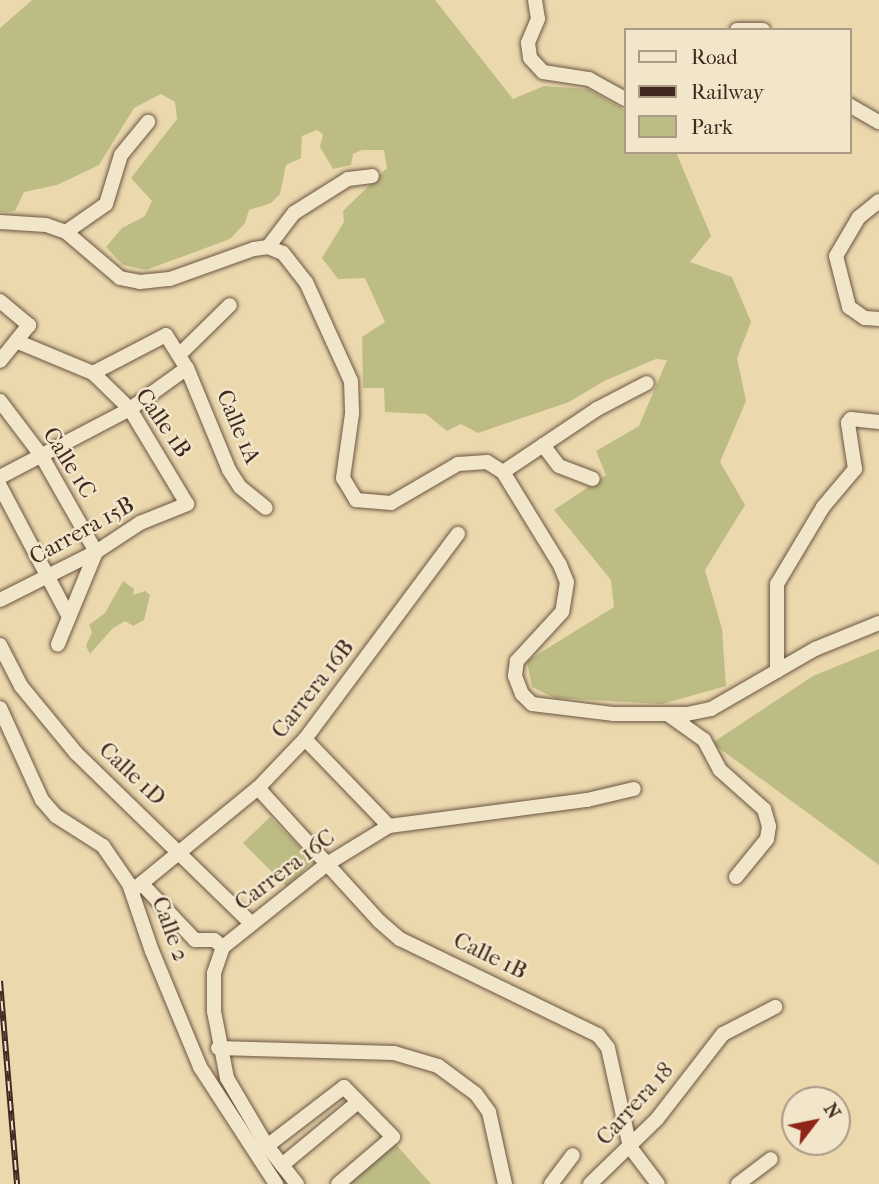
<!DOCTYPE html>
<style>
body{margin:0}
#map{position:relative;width:879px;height:1184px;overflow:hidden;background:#ebd8ad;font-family:"IM FELL French Canon",serif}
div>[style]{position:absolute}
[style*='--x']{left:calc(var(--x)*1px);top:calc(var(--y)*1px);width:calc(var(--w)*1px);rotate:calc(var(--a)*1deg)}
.green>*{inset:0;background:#bebc85}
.roads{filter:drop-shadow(0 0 2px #6b5543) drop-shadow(0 0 2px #6b5543)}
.minor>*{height:14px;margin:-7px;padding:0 7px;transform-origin:7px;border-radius:7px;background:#f2e6ca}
.rail>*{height:6px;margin-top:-3px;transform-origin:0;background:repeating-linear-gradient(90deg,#f2e6ca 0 10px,#402920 0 20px);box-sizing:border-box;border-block:2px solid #402920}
span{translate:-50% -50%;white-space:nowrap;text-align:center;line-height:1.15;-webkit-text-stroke:5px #f2e6ca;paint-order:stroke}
.street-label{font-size:23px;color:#402920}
.legend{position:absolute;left:624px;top:28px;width:228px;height:126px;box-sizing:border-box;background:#f2e6ca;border:2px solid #ab9a86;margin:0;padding:9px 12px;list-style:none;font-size:21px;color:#402920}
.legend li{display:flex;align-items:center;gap:14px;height:35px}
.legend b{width:35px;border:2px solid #ab9a86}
.north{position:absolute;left:781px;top:1086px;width:70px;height:70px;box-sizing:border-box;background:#f2e6ca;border:2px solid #ab9a86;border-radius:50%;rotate:58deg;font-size:19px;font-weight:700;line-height:28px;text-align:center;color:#402920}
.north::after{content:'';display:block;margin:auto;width:24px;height:32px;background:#8f2418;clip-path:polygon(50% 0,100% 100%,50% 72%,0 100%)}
</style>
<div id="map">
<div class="green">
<i style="clip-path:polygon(32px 0,435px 0,513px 99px,544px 86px,588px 89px,625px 110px,625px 152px,676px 152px,711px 236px,690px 262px,732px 277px,751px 322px,737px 358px,746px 401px,720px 462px,745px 505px,705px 570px,722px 629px,726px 686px,662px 704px,555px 698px,532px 687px,527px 661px,614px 607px,611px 580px,554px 510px,606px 475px,596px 451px,639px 426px,667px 360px,656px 359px,604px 381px,569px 402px,478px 433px,461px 424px,447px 431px,426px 414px,385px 412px,384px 388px,363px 388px,362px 337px,385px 322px,365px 278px,338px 279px,322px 258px,344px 222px,343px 211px,387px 168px,384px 150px,362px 150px,353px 154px,351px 165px,333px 169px,320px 147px,323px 134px,317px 130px,302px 136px,301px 158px,286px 165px,280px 194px,271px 203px,249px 210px,245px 223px,230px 239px,146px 270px,123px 265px,106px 247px,122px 228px,145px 216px,152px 201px,131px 178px,177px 119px,175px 102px,161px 94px,134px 108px,99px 165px,57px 185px,24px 192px,15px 211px,0 212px,0 28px)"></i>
<i style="clip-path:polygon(123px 581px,134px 589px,133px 595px,145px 591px,150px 595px,144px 620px,133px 626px,125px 621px,113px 628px,90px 654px,86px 646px,92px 632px,89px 625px,105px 613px)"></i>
<i style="clip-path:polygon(879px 649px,879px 865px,712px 743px,813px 676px)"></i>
<i style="clip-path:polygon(270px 817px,313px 861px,287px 887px,243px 843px)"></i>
<i style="clip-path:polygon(393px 1141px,431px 1184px,346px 1184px)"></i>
</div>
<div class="roads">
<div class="minor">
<i style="--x:535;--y:0;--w:19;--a:81"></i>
<i style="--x:538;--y:19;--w:26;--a:113"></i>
<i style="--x:528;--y:43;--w:15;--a:82"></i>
<i style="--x:530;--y:58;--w:19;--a:47"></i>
<i style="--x:543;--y:72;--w:47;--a:8.7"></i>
<i style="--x:589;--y:79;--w:41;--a:29.1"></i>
<i style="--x:737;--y:30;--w:26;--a:0"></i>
<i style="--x:849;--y:105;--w:34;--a:30"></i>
<i style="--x:879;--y:201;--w:26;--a:141"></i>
<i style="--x:859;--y:217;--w:45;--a:120.5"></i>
<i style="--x:836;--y:256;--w:53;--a:75.7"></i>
<i style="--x:849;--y:307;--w:19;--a:35"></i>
<i style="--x:865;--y:318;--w:14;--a:4"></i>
<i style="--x:0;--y:222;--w:46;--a:3.7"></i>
<i style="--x:46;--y:225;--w:21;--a:19"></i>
<i style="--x:66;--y:232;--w:71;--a:40.4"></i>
<i style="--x:120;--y:278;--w:20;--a:11"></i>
<i style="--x:140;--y:282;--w:30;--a:-6"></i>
<i style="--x:170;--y:279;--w:89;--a:-19.7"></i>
<i style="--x:254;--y:249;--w:14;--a:-8"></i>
<i style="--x:268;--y:247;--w:16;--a:22"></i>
<i style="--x:283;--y:253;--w:37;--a:52"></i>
<i style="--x:306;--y:282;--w:109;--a:65.6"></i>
<i style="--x:351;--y:381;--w:33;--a:88"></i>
<i style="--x:352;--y:414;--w:65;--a:98"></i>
<i style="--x:343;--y:478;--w:26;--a:59"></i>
<i style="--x:356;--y:500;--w:35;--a:5"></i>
<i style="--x:391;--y:503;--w:78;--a:-30.2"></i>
<i style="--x:458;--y:464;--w:29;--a:-4"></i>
<i style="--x:487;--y:462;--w:19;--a:32"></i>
<i style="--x:503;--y:472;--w:109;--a:58.5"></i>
<i style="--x:560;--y:565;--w:18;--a:68"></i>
<i style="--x:567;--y:582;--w:30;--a:99"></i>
<i style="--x:562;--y:612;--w:67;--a:132.6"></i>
<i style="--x:517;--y:661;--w:15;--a:98"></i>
<i style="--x:515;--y:676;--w:19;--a:69"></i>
<i style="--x:522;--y:694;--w:14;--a:45"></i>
<i style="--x:532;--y:704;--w:83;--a:7"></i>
<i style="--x:614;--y:714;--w:73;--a:0"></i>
<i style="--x:687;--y:714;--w:25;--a:-12"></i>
<i style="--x:711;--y:709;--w:120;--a:-30"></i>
<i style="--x:815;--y:649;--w:69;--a:-22.1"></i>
<i style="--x:66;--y:232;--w:49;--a:-35"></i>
<i style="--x:106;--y:204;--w:51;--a:-73"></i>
<i style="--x:121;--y:155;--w:43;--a:-50.7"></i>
<i style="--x:268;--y:247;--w:43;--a:-52.6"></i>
<i style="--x:294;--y:213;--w:64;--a:-32.2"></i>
<i style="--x:348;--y:179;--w:24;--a:-7"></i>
<i style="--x:0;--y:301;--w:38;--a:40"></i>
<i style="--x:29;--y:325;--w:46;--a:128.9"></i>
<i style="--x:179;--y:355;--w:71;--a:-44.4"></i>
<i style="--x:93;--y:373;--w:82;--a:-27.5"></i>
<i style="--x:166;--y:335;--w:39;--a:58"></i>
<i style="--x:187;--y:368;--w:110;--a:67.6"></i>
<i style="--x:229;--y:470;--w:20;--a:57"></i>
<i style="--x:240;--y:487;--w:33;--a:39"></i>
<i style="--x:0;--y:401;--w:68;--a:52.8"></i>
<i style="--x:41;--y:455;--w:112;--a:60.4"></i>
<i style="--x:96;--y:552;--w:100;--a:112.4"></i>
<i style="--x:543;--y:445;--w:26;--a:53"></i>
<i style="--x:559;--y:466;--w:36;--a:21"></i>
<i style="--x:503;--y:472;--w:113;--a:-33.8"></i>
<i style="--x:597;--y:409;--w:56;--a:-27.5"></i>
<i style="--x:0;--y:477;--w:147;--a:-27.6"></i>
<i style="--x:130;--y:409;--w:70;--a:-35.7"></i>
<i style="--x:0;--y:486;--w:146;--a:62.2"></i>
<i style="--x:0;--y:600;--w:107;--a:-26.6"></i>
<i style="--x:96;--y:552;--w:53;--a:-33.4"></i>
<i style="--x:140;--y:523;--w:51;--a:-22"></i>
<i style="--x:187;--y:504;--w:111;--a:-121"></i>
<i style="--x:130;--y:409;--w:52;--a:-135.8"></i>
<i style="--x:93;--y:373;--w:83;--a:-157.4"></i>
<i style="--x:0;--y:645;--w:46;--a:62.9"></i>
<i style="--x:21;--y:686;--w:87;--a:50.6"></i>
<i style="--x:76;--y:753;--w:244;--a:44.2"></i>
<i style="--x:777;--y:671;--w:87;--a:-90"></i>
<i style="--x:777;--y:584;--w:90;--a:-59.1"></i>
<i style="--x:823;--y:507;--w:50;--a:-49.9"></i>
<i style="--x:855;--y:469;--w:47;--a:-98.7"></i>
<i style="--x:848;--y:423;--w:5;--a:-53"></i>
<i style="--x:851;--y:419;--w:28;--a:6"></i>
<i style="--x:0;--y:708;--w:101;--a:65.5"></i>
<i style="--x:42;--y:800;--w:21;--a:49"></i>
<i style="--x:56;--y:816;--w:56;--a:32.6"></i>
<i style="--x:103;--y:846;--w:46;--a:55.6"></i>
<i style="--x:129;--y:884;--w:71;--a:71.1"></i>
<i style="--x:152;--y:951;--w:126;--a:67.5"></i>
<i style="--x:200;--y:1067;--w:140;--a:57"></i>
<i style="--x:669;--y:715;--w:43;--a:35.5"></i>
<i style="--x:704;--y:740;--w:34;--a:62"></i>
<i style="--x:720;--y:770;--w:59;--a:41.6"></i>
<i style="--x:764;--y:809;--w:18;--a:74"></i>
<i style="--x:769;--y:826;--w:13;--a:99"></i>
<i style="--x:767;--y:839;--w:49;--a:129.2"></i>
<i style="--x:305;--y:739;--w:121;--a:46"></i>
<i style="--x:258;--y:788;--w:180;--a:47.7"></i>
<i style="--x:379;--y:921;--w:28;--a:41"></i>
<i style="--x:400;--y:939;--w:220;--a:25.9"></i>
<i style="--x:598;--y:1035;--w:16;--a:52"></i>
<i style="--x:608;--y:1048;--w:101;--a:77.5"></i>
<i style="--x:630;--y:1147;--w:46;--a:52.9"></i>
<i style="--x:143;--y:885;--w:76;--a:46.6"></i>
<i style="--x:195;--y:940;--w:19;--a:0"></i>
<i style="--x:214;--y:940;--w:11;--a:38"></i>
<i style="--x:132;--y:891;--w:163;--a:-39.3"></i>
<i style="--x:258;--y:788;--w:68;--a:-46.2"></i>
<i style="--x:305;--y:739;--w:256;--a:-53.3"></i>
<i style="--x:218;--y:1048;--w:176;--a:1.6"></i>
<i style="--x:394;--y:1053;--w:46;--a:16.5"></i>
<i style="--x:438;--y:1066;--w:47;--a:36.4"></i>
<i style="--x:476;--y:1094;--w:22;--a:54"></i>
<i style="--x:489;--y:1112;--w:74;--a:77.5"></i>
<i style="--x:267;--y:1146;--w:97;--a:-37.5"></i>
<i style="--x:344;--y:1087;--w:70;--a:45.6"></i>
<i style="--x:393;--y:1137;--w:72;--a:139.5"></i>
<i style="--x:282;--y:1165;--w:99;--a:-39.7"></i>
<i style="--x:297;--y:1184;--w:48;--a:-128.3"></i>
<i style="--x:267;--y:1146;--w:79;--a:-120.5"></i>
<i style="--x:227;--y:1078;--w:68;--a:-101"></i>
<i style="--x:214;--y:1011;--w:38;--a:-90"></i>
<i style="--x:214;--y:973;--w:28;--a:-71"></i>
<i style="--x:223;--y:947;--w:133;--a:-38.6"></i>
<i style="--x:327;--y:864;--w:73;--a:-31.5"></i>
<i style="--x:389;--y:826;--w:200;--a:-7.5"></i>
<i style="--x:587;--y:800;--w:48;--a:-13.2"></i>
<i style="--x:551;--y:1184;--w:36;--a:-53"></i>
<i style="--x:590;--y:1184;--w:93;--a:-44.1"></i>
<i style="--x:657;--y:1119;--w:108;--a:-52.2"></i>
<i style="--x:723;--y:1034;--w:59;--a:-27.4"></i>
<i style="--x:738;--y:1184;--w:41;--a:-37.1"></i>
</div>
</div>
<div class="rail">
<i style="--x:0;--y:981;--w:204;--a:85.2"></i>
</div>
<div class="street-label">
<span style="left:163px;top:423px;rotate:55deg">Calle 1B</span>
<span style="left:238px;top:427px;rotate:67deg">Calle 1A</span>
<span style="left:69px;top:463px;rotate:58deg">Calle 1C</span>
<span style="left:82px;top:531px;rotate:-29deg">Carrera 15B</span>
<span style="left:313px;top:689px;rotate:-52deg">Carrera 16B</span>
<span style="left:132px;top:774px;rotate:43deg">Calle 1D</span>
<span style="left:285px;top:870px;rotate:-37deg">Carrera 16C</span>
<span style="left:170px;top:929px;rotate:70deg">Calle 2</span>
<span style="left:490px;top:956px;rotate:26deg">Calle 1B</span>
<span style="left:635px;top:1104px;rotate:-48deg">Carrera 18</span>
</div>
<ul class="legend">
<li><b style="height:9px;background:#f2e6ca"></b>Road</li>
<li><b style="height:9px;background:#402920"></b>Railway</li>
<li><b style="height:19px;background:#bebc85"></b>Park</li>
</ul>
<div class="north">N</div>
</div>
